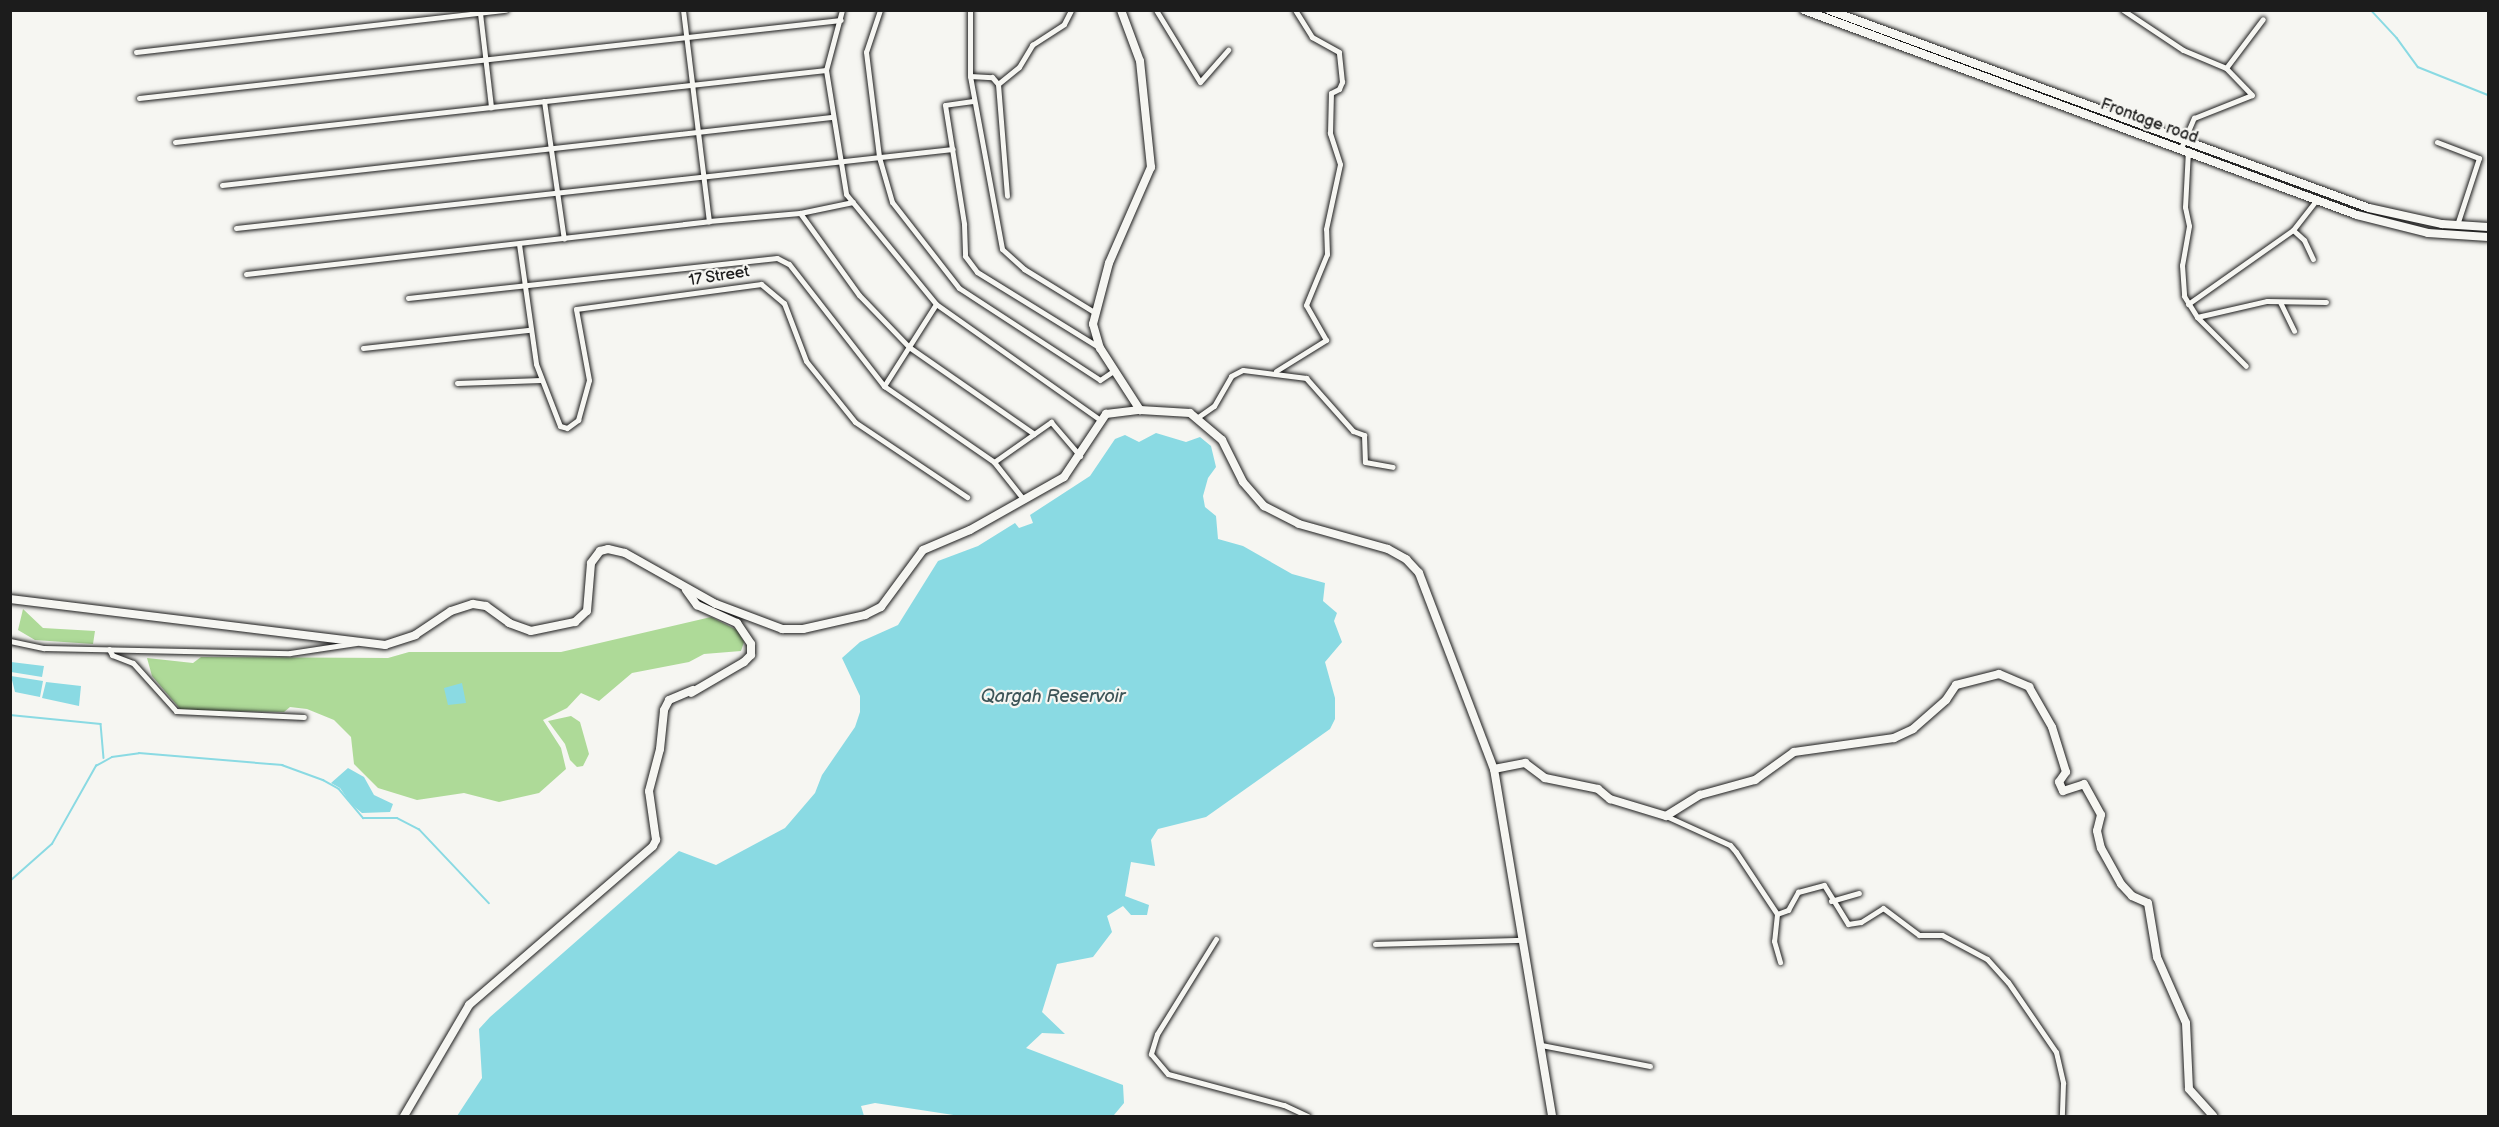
<!DOCTYPE html>
<style>
body{margin:0}
#map{position:relative;width:2499px;height:1127px;overflow:hidden;background:#f6f6f2;font-family:"Balsamiq Sans",sans-serif}
div>[style]{position:absolute}
[style*='--x']{left:calc(var(--x)*1px);top:calc(var(--y)*1px);width:calc(var(--w)*1px);rotate:calc(var(--a)*1deg)}
.green>*{inset:0;background:#aeda98}
.water>*{inset:0;background:#8adae3}
.stream>*{height:1.5px;margin:-0.75px;padding:0 0.75px;transform-origin:0.75px;border-radius:0.75px;background:#8adae3}
.roads{filter:drop-shadow(0 0 2px #1c1c1c) drop-shadow(0 0 2px #1c1c1c)}
.street>*{height:5px;margin:-2.5px;padding:0 2.5px;transform-origin:2.5px;border-radius:2.5px;background:#f6f6f2}
.secondary>*{height:8px;margin:-4px;padding:0 4px;transform-origin:4px;border-radius:4px;background:#f6f6f2}
span{translate:-50% -50%;white-space:nowrap;text-align:center;line-height:1.15;-webkit-text-stroke:4.5px #f6f6f2;paint-order:stroke}
.street-label{font-size:16px;color:#1c1c1c}
.water-label{font-size:18px;color:#3d5558;font-style:italic}
.frame{position:absolute;inset:0;border:12px solid #1c1c1c;pointer-events:none}
</style>
<div id="map">
<div class="green">
<i style="clip-path:polygon(23px 609px,43px 628px,95px 631px,93px 644px,35px 640px,18px 630px)"></i>
<i style="clip-path:polygon(711px 617px,737px 630px,744px 642px,741px 651px,704px 654px,689px 662px,632px 673px,599px 701px,581px 693px,567px 708px,543px 720px,561px 748px,566px 769px,539px 793px,499px 802px,464px 793px,417px 800px,378px 788px,354px 764px,351px 737px,334px 720px,307px 709px,290px 707px,284px 712px,181px 710px,152px 676px,147px 658px,193px 663px,201px 657px,388px 658px,409px 652px,561px 652px)"></i>
<i style="clip-path:polygon(571px 716px,580px 722px,589px 754px,583px 766px,577px 767px,570px 760px,565px 744px,548px 721px)"></i>
</div>
<div class="water">
<i style="clip-path:polygon(1156px 433px,1186px 442px,1200px 437px,1211px 446px,1216px 467px,1208px 478px,1203px 496px,1205px 507px,1216px 516px,1218px 539px,1243px 546px,1292px 574px,1325px 583px,1323px 601px,1337px 613px,1334px 621px,1342px 642px,1325px 662px,1335px 698px,1335px 719px,1330px 729px,1206px 817px,1158px 829px,1151px 840px,1155px 866px,1131px 862px,1125px 896px,1149px 905px,1147px 915px,1131px 915px,1123px 906px,1107px 916px,1112px 932px,1093px 957px,1057px 964px,1042px 1012px,1065px 1034px,1042px 1033px,1026px 1048px,1123px 1085px,1124px 1103px,1114px 1115px,960px 1116px,875px 1103px,861px 1106px,864px 1116px,457px 1116px,482px 1078px,479px 1029px,490px 1017px,679px 851px,716px 865px,785px 828px,815px 793px,822px 775px,855px 727px,860px 712px,860px 696px,842px 658px,860px 642px,898px 625px,938px 561px,978px 546px,1015px 523px,1019px 528px,1033px 523px,1030px 515px,1090px 476px,1115px 439px,1125px 435px,1139px 442px)"></i>
<i style="clip-path:polygon(11px 662px,44px 666px,42px 677px,11px 672px)"></i>
<i style="clip-path:polygon(11px 676px,43px 681px,40px 697px,15px 692px)"></i>
<i style="clip-path:polygon(46px 682px,81px 686px,79px 706px,42px 698px)"></i>
<i style="clip-path:polygon(462px 683px,466px 703px,448px 705px,444px 688px)"></i>
<i style="clip-path:polygon(348px 768px,364px 777px,374px 795px,393px 804px,390px 812px,362px 813px,351px 804px,340px 788px,331px 783px)"></i>
</div>
<div class="stream">
<i style="--x:2371;--y:10;--w:38;--a:47"></i>
<i style="--x:2397;--y:38;--w:36;--a:54"></i>
<i style="--x:2418;--y:67;--w:75;--a:21.8"></i>
<i style="--x:10;--y:715;--w:91;--a:5.6"></i>
<i style="--x:101;--y:724;--w:34;--a:85"></i>
<i style="--x:10;--y:881;--w:56;--a:-41.4"></i>
<i style="--x:52;--y:844;--w:90;--a:-60.6"></i>
<i style="--x:96;--y:766;--w:18;--a:-29"></i>
<i style="--x:112;--y:757;--w:27;--a:-8"></i>
<i style="--x:139;--y:753;--w:144;--a:4.8"></i>
<i style="--x:282;--y:765;--w:44;--a:20.1"></i>
<i style="--x:323;--y:780;--w:18;--a:29"></i>
<i style="--x:339;--y:789;--w:38;--a:50"></i>
<i style="--x:363;--y:818;--w:34;--a:0"></i>
<i style="--x:397;--y:818;--w:25;--a:27"></i>
<i style="--x:419;--y:829;--w:102;--a:46.6"></i>
</div>
<div class="roads">
<div class="street">
<i style="--x:683;--y:10;--w:213;--a:83"></i>
<i style="--x:709;--y:221;--w:91;--a:-5"></i>
<i style="--x:800;--y:213;--w:54;--a:-11.7"></i>
<i style="--x:842;--y:10;--w:62;--a:104.9"></i>
<i style="--x:826;--y:70;--w:126;--a:80.8"></i>
<i style="--x:846;--y:194;--w:142;--a:50.7"></i>
<i style="--x:936;--y:304;--w:199;--a:35.2"></i>
<i style="--x:880;--y:10;--w:44;--a:108.4"></i>
<i style="--x:866;--y:52;--w:106;--a:82.9"></i>
<i style="--x:879;--y:157;--w:47;--a:73.9"></i>
<i style="--x:892;--y:202;--w:109;--a:52.1"></i>
<i style="--x:959;--y:288;--w:168;--a:33.1"></i>
<i style="--x:1100;--y:380;--w:18;--a:-34"></i>
<i style="--x:970;--y:10;--w:66;--a:90"></i>
<i style="--x:970;--y:76;--w:176;--a:79.5"></i>
<i style="--x:1002;--y:249;--w:30;--a:42"></i>
<i style="--x:1024;--y:269;--w:82;--a:31.6"></i>
<i style="--x:1156;--y:10;--w:84;--a:58.6"></i>
<i style="--x:1200;--y:82;--w:43;--a:-48.8"></i>
<i style="--x:2123;--y:10;--w:72;--a:33.7"></i>
<i style="--x:2183;--y:50;--w:47;--a:22.7"></i>
<i style="--x:480;--y:13;--w:95;--a:83.3"></i>
<i style="--x:136;--y:52;--w:372;--a:-6.5"></i>
<i style="--x:970;--y:76;--w:22;--a:3"></i>
<i style="--x:992;--y:77;--w:9;--a:49"></i>
<i style="--x:998;--y:84;--w:112;--a:85.4"></i>
<i style="--x:998;--y:84;--w:27;--a:-39"></i>
<i style="--x:1019;--y:67;--w:26;--a:-59"></i>
<i style="--x:1032;--y:45;--w:38;--a:-33"></i>
<i style="--x:1064;--y:24;--w:16;--a:-63"></i>
<i style="--x:139;--y:98;--w:706;--a:-6.34"></i>
<i style="--x:544;--y:101;--w:139;--a:81.8"></i>
<i style="--x:973;--y:101;--w:28;--a:172"></i>
<i style="--x:945;--y:105;--w:121;--a:80.9"></i>
<i style="--x:964;--y:224;--w:32;--a:88"></i>
<i style="--x:965;--y:256;--w:20;--a:53"></i>
<i style="--x:977;--y:272;--w:145;--a:31.7"></i>
<i style="--x:175;--y:142;--w:655;--a:-6.31"></i>
<i style="--x:2437;--y:142;--w:45;--a:20.9"></i>
<i style="--x:2479;--y:158;--w:71;--a:108.2"></i>
<i style="--x:2181;--y:148;--w:33;--a:-67"></i>
<i style="--x:2194;--y:118;--w:62;--a:-21.6"></i>
<i style="--x:2252;--y:95;--w:37;--a:-134"></i>
<i style="--x:2226;--y:68;--w:61;--a:-52.9"></i>
<i style="--x:2188;--y:150;--w:57;--a:93"></i>
<i style="--x:2185;--y:207;--w:19;--a:78"></i>
<i style="--x:2189;--y:226;--w:40;--a:100"></i>
<i style="--x:2182;--y:265;--w:31;--a:86"></i>
<i style="--x:2184;--y:296;--w:25;--a:58"></i>
<i style="--x:2197;--y:317;--w:69;--a:45"></i>
<i style="--x:222;--y:185;--w:613;--a:-6.37"></i>
<i style="--x:800;--y:213;--w:101;--a:54.3"></i>
<i style="--x:859;--y:295;--w:72;--a:46.1"></i>
<i style="--x:909;--y:347;--w:152;--a:34.8"></i>
<i style="--x:236;--y:228;--w:721;--a:-6.29"></i>
<i style="--x:2293;--y:230;--w:15;--a:42"></i>
<i style="--x:2304;--y:240;--w:21;--a:65"></i>
<i style="--x:519;--y:244;--w:121;--a:81.9"></i>
<i style="--x:536;--y:364;--w:66;--a:68.8"></i>
<i style="--x:560;--y:426;--w:7;--a:16"></i>
<i style="--x:567;--y:428;--w:14;--a:-36"></i>
<i style="--x:578;--y:420;--w:41;--a:-74.6"></i>
<i style="--x:589;--y:380;--w:72;--a:-100.4"></i>
<i style="--x:576;--y:309;--w:187;--a:-7.7"></i>
<i style="--x:761;--y:284;--w:30;--a:40"></i>
<i style="--x:784;--y:303;--w:62;--a:69.2"></i>
<i style="--x:806;--y:361;--w:78;--a:51.2"></i>
<i style="--x:855;--y:422;--w:135;--a:33.8"></i>
<i style="--x:246;--y:274;--w:466;--a:-6.5"></i>
<i style="--x:408;--y:298;--w:371;--a:-6.2"></i>
<i style="--x:777;--y:258;--w:13;--a:27"></i>
<i style="--x:789;--y:264;--w:155;--a:52.1"></i>
<i style="--x:884;--y:386;--w:134;--a:34.6"></i>
<i style="--x:2280;--y:302;--w:32;--a:64"></i>
<i style="--x:2188;--y:304;--w:128;--a:-35.2"></i>
<i style="--x:2293;--y:230;--w:39;--a:-52"></i>
<i style="--x:2197;--y:317;--w:72;--a:-12.9"></i>
<i style="--x:2267;--y:301;--w:59;--a:1"></i>
<i style="--x:363;--y:348;--w:168;--a:-6.2"></i>
<i style="--x:1276;--y:371;--w:59;--a:-31.8"></i>
<i style="--x:1326;--y:340;--w:40;--a:-119.7"></i>
<i style="--x:1306;--y:305;--w:55;--a:-67.6"></i>
<i style="--x:1327;--y:254;--w:25;--a:-92"></i>
<i style="--x:1326;--y:229;--w:66;--a:-77.8"></i>
<i style="--x:1340;--y:164;--w:33;--a:-108"></i>
<i style="--x:1330;--y:133;--w:40;--a:-88.6"></i>
<i style="--x:1331;--y:93;--w:9;--a:-27"></i>
<i style="--x:1339;--y:89;--w:8;--a:-67"></i>
<i style="--x:1342;--y:82;--w:30;--a:-96"></i>
<i style="--x:1339;--y:52;--w:31;--a:-151"></i>
<i style="--x:1312;--y:37;--w:32;--a:-122"></i>
<i style="--x:457;--y:383;--w:84;--a:-2"></i>
<i style="--x:884;--y:386;--w:97;--a:-57.6"></i>
<i style="--x:1198;--y:417;--w:19;--a:-35"></i>
<i style="--x:1214;--y:406;--w:34;--a:-60"></i>
<i style="--x:1231;--y:376;--w:13;--a:-27"></i>
<i style="--x:1243;--y:370;--w:64;--a:7.2"></i>
<i style="--x:1306;--y:378;--w:71;--a:48.4"></i>
<i style="--x:1353;--y:431;--w:12;--a:20"></i>
<i style="--x:1364;--y:435;--w:27;--a:88"></i>
<i style="--x:1365;--y:462;--w:28;--a:10"></i>
<i style="--x:1024;--y:500;--w:48;--a:-128.3"></i>
<i style="--x:994;--y:462;--w:70;--a:-35.1"></i>
<i style="--x:1051;--y:422;--w:45;--a:49.5"></i>
<i style="--x:10;--y:641;--w:35;--a:12"></i>
<i style="--x:44;--y:648;--w:246;--a:1.2"></i>
<i style="--x:290;--y:653;--w:67;--a:-8.6"></i>
<i style="--x:109;--y:649;--w:7;--a:63"></i>
<i style="--x:112;--y:655;--w:22;--a:21"></i>
<i style="--x:133;--y:663;--w:64;--a:48.1"></i>
<i style="--x:176;--y:711;--w:128;--a:2.7"></i>
<i style="--x:1666;--y:816;--w:70;--a:24.4"></i>
<i style="--x:1730;--y:845;--w:9;--a:49"></i>
<i style="--x:1736;--y:852;--w:74;--a:56.5"></i>
<i style="--x:1777;--y:914;--w:27;--a:96"></i>
<i style="--x:1774;--y:941;--w:22;--a:74"></i>
<i style="--x:1831;--y:901;--w:29;--a:-16"></i>
<i style="--x:1777;--y:914;--w:12;--a:-20"></i>
<i style="--x:1788;--y:910;--w:21;--a:-61"></i>
<i style="--x:1798;--y:892;--w:27;--a:-15"></i>
<i style="--x:1824;--y:885;--w:46;--a:58.4"></i>
<i style="--x:1848;--y:924;--w:13;--a:-9"></i>
<i style="--x:1861;--y:922;--w:26;--a:-32"></i>
<i style="--x:1883;--y:908;--w:45;--a:36.9"></i>
<i style="--x:1919;--y:935;--w:23;--a:0"></i>
<i style="--x:1942;--y:935;--w:51;--a:28.1"></i>
<i style="--x:1987;--y:959;--w:31;--a:48"></i>
<i style="--x:2008;--y:982;--w:85;--a:55.6"></i>
<i style="--x:2056;--y:1052;--w:32;--a:77"></i>
<i style="--x:2063;--y:1083;--w:33;--a:92"></i>
<i style="--x:1216;--y:939;--w:112;--a:121.8"></i>
<i style="--x:1157;--y:1034;--w:21;--a:107"></i>
<i style="--x:1151;--y:1054;--w:26;--a:50"></i>
<i style="--x:1168;--y:1074;--w:120;--a:15"></i>
<i style="--x:1284;--y:1105;--w:26;--a:25"></i>
<i style="--x:1375;--y:944;--w:147;--a:-1.6"></i>
<i style="--x:1541;--y:1045;--w:111;--a:10.9"></i>
</div>
<div class="secondary">
<i style="--x:1121;--y:10;--w:54;--a:69.6"></i>
<i style="--x:1140;--y:61;--w:107;--a:84.1"></i>
<i style="--x:1151;--y:167;--w:105;--a:113.6"></i>
<i style="--x:1109;--y:263;--w:63;--a:104.7"></i>
<i style="--x:1093;--y:324;--w:25;--a:74"></i>
<i style="--x:1100;--y:348;--w:74;--a:57.2"></i>
<i style="--x:1804;--y:10;--w:590;--a:20.34"></i>
<i style="--x:2357;--y:215;--w:73;--a:14.2"></i>
<i style="--x:2428;--y:233;--w:60;--a:3.8"></i>
<i style="--x:1829;--y:10;--w:575;--a:20.14"></i>
<i style="--x:2369;--y:208;--w:75;--a:12.4"></i>
<i style="--x:2442;--y:224;--w:46;--a:3.7"></i>
<i style="--x:686;--y:590;--w:19;--a:54"></i>
<i style="--x:697;--y:605;--w:44;--a:24.2"></i>
<i style="--x:737;--y:623;--w:25;--a:56"></i>
<i style="--x:751;--y:644;--w:11;--a:90"></i>
<i style="--x:751;--y:655;--w:10;--a:135"></i>
<i style="--x:744;--y:662;--w:61;--a:149.7"></i>
<i style="--x:10;--y:599;--w:378;--a:7"></i>
<i style="--x:385;--y:645;--w:32;--a:-18"></i>
<i style="--x:415;--y:635;--w:43;--a:-33.7"></i>
<i style="--x:451;--y:611;--w:23;--a:-18"></i>
<i style="--x:473;--y:604;--w:13;--a:9"></i>
<i style="--x:486;--y:606;--w:29;--a:36"></i>
<i style="--x:509;--y:623;--w:23;--a:20"></i>
<i style="--x:531;--y:631;--w:45;--a:-11.6"></i>
<i style="--x:575;--y:622;--w:16;--a:-43"></i>
<i style="--x:587;--y:611;--w:48;--a:-85.2"></i>
<i style="--x:591;--y:563;--w:15;--a:-53"></i>
<i style="--x:600;--y:551;--w:8;--a:-14"></i>
<i style="--x:608;--y:549;--w:17;--a:13"></i>
<i style="--x:625;--y:553;--w:104;--a:29.3"></i>
<i style="--x:716;--y:604;--w:71;--a:20.7"></i>
<i style="--x:782;--y:629;--w:21;--a:0"></i>
<i style="--x:803;--y:629;--w:64;--a:-12.7"></i>
<i style="--x:865;--y:615;--w:18;--a:-27"></i>
<i style="--x:881;--y:607;--w:71;--a:-53.6"></i>
<i style="--x:923;--y:550;--w:51;--a:-23.1"></i>
<i style="--x:970;--y:530;--w:108;--a:-29.4"></i>
<i style="--x:1064;--y:477;--w:76;--a:-56.3"></i>
<i style="--x:1106;--y:414;--w:34;--a:-7"></i>
<i style="--x:1140;--y:410;--w:50;--a:3.4"></i>
<i style="--x:1190;--y:413;--w:42;--a:40.2"></i>
<i style="--x:1222;--y:440;--w:47;--a:63.4"></i>
<i style="--x:1243;--y:482;--w:32;--a:49"></i>
<i style="--x:1264;--y:506;--w:39;--a:27"></i>
<i style="--x:1299;--y:524;--w:92;--a:15.7"></i>
<i style="--x:1388;--y:549;--w:21;--a:29"></i>
<i style="--x:1406;--y:559;--w:19;--a:47"></i>
<i style="--x:1419;--y:573;--w:210;--a:69.1"></i>
<i style="--x:1494;--y:769;--w:352;--a:80.5"></i>
<i style="--x:1494;--y:769;--w:32;--a:-11"></i>
<i style="--x:1525;--y:763;--w:25;--a:37"></i>
<i style="--x:1545;--y:778;--w:54;--a:11.7"></i>
<i style="--x:1598;--y:789;--w:16;--a:40"></i>
<i style="--x:1610;--y:799;--w:59;--a:16.9"></i>
<i style="--x:1666;--y:816;--w:40;--a:-32"></i>
<i style="--x:1700;--y:795;--w:57;--a:-15.3"></i>
<i style="--x:1755;--y:780;--w:48;--a:-35.7"></i>
<i style="--x:1794;--y:752;--w:101;--a:-8"></i>
<i style="--x:1894;--y:738;--w:21;--a:-25"></i>
<i style="--x:1913;--y:729;--w:44;--a:-41.3"></i>
<i style="--x:1946;--y:700;--w:18;--a:-56"></i>
<i style="--x:1956;--y:685;--w:44;--a:-14.3"></i>
<i style="--x:1999;--y:674;--w:33;--a:23"></i>
<i style="--x:2029;--y:687;--w:46;--a:60.1"></i>
<i style="--x:2052;--y:727;--w:47;--a:72.7"></i>
<i style="--x:2066;--y:772;--w:12;--a:125"></i>
<i style="--x:2059;--y:782;--w:10;--a:66"></i>
<i style="--x:2063;--y:791;--w:22;--a:-18"></i>
<i style="--x:2084;--y:784;--w:35;--a:61"></i>
<i style="--x:2101;--y:815;--w:16;--a:104"></i>
<i style="--x:2097;--y:831;--w:17;--a:77"></i>
<i style="--x:2101;--y:848;--w:41;--a:60.9"></i>
<i style="--x:2121;--y:884;--w:16;--a:47"></i>
<i style="--x:2132;--y:896;--w:17;--a:24"></i>
<i style="--x:2148;--y:903;--w:55;--a:80.5"></i>
<i style="--x:2157;--y:957;--w:72;--a:66.3"></i>
<i style="--x:2186;--y:1023;--w:66;--a:87.4"></i>
<i style="--x:2189;--y:1089;--w:36;--a:48"></i>
<i style="--x:404;--y:1116;--w:129;--a:-59.6"></i>
<i style="--x:469;--y:1005;--w:243;--a:-40.8"></i>
<i style="--x:653;--y:846;--w:7;--a:-63"></i>
<i style="--x:656;--y:840;--w:49;--a:-98.1"></i>
<i style="--x:649;--y:791;--w:43;--a:-75.3"></i>
<i style="--x:660;--y:749;--w:39;--a:-84"></i>
<i style="--x:664;--y:710;--w:11;--a:-63"></i>
<i style="--x:669;--y:700;--w:26;--a:-23"></i>
</div>
</div>
<div class="street-label">
<span style="left:2149px;top:122px;rotate:20deg">Frontage road</span>
<span style="left:719px;top:277px;rotate:-9deg">17 Street</span>
</div>
<div class="water-label">
<span style="left:1053px;top:697px">Qargah Reservoir</span>
</div>
<div class="frame"></div>
</div>
